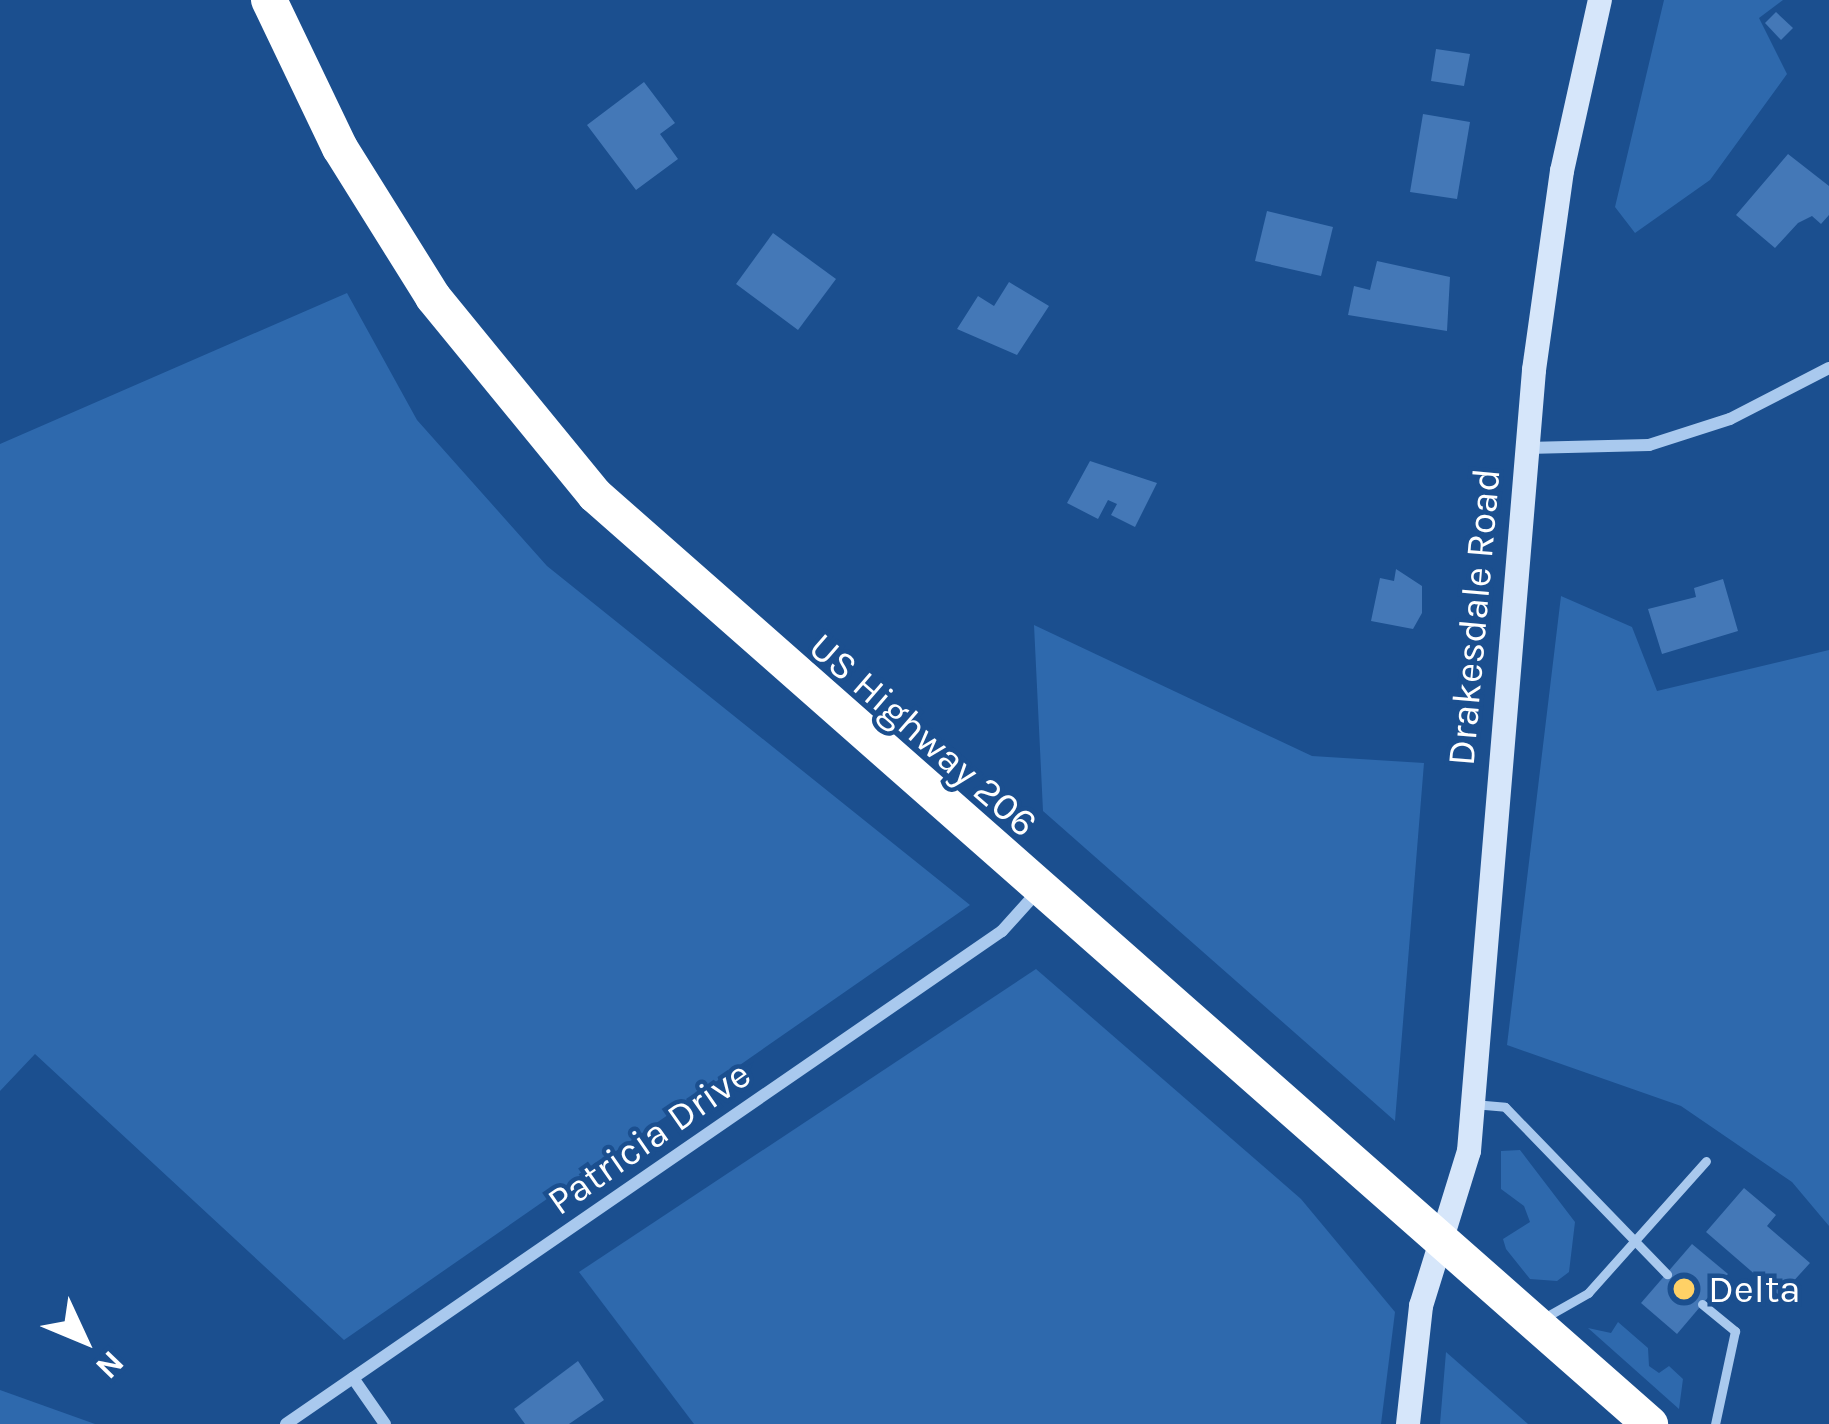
<!DOCTYPE html>
<style>
body{margin:0}
#map{position:relative;width:1829px;height:1424px;overflow:hidden;background:#1b4f8f;font-family:Karla,sans-serif}
div>[style]{position:absolute}
[style*='--x']{left:calc(var(--x)*1px);top:calc(var(--y)*1px);width:calc(var(--w)*1px);rotate:calc(var(--a)*1deg)}
.green>*{inset:0;background:#2e69ad}
.building>*{inset:0;background:#4478b7}
.lane>*{height:9px;margin:-4.5px;padding:0 4.5px;transform-origin:4.5px;border-radius:4.5px;background:#a9c9ee}
.street>*{height:12px;margin:-6px;padding:0 6px;transform-origin:6px;border-radius:6px;background:#a9c9ee}
.secondary>*{height:24px;margin:-12px;padding:0 12px;transform-origin:12px;border-radius:12px;background:#d6e6fa}
.highway>*{height:36px;margin:-18px;padding:0 18px;transform-origin:18px;border-radius:18px;background:#fff}
.dots>*{width:33px;height:33px;translate:-50% -50%;box-sizing:border-box;border:6px solid #1b4f8f;border-radius:50%}
span{translate:-50% -50%;white-space:nowrap;text-align:center;line-height:1.15;-webkit-text-stroke:9px #1b4f8f;paint-order:stroke}
.street-label{font-size:39px;color:#fff}
.poi-label{font-size:39px;color:#fff}
.left{translate:0 -50%;text-align:left}
.north{position:absolute;left:24px;top:1280px;width:120px;height:120px;-webkit-text-stroke:9px #1b4f8f;paint-order:stroke;rotate:134deg;font-size:33px;font-weight:700;line-height:48px;text-align:center;color:#fff}
.north::after{content:'';display:block;margin:auto;width:42px;height:54px;background:#fff;clip-path:polygon(50% 0,100% 100%,50% 72%,0 100%)}
</style>
<div id="map">
<div class="green">
<i style="clip-path:polygon(1664px 0,1783px 0,1759px 18px,1787px 74px,1710px 180px,1635px 233px,1615px 207px)"></i>
<i style="clip-path:polygon(347px 293px,417px 420px,547px 566px,970px 905px,344px 1340px,35px 1054px,0 1091px,0 444px)"></i>
<i style="clip-path:polygon(1561px 596px,1632px 627px,1657px 691px,1829px 650px,1829px 1226px,1792px 1182px,1681px 1106px,1507px 1045px)"></i>
<i style="clip-path:polygon(1034px 625px,1312px 756px,1424px 763px,1395px 1121px,1043px 811px)"></i>
<i style="clip-path:polygon(1036px 969px,1301px 1199px,1395px 1312px,1381px 1424px,694px 1424px,579px 1272px)"></i>
<i style="clip-path:polygon(1520px 1150px,1575px 1222px,1569px 1272px,1557px 1281px,1530px 1279px,1506px 1249px,1503px 1239px,1530px 1222px,1524px 1206px,1501px 1189px,1501px 1151px)"></i>
<i style="clip-path:polygon(1618px 1322px,1648px 1348px,1649px 1366px,1659px 1373px,1669px 1366px,1683px 1379px,1679px 1409px,1588px 1328px,1611px 1333px)"></i>
<i style="clip-path:polygon(1446px 1352px,1528px 1424px,1440px 1424px)"></i>
<i style="clip-path:polygon(0 1390px,95px 1424px,0 1424px)"></i>
</div>
<div class="building">
<i style="clip-path:polygon(1776px 12px,1793px 28px,1781px 40px,1765px 23px)"></i>
<i style="clip-path:polygon(1436px 49px,1470px 54px,1464px 86px,1431px 81px)"></i>
<i style="clip-path:polygon(644px 82px,675px 123px,660px 134px,678px 159px,636px 190px,587px 125px)"></i>
<i style="clip-path:polygon(1423px 114px,1470px 122px,1457px 199px,1410px 192px)"></i>
<i style="clip-path:polygon(1788px 154px,1829px 186px,1829px 215px,1821px 224px,1812px 216px,1798px 223px,1775px 248px,1736px 215px)"></i>
<i style="clip-path:polygon(1267px 211px,1333px 227px,1321px 276px,1255px 261px)"></i>
<i style="clip-path:polygon(773px 233px,836px 279px,798px 330px,736px 284px)"></i>
<i style="clip-path:polygon(1377px 261px,1450px 277px,1447px 331px,1348px 315px,1354px 286px,1370px 290px)"></i>
<i style="clip-path:polygon(1009px 282px,1049px 306px,1017px 355px,957px 329px,978px 296px,994px 306px)"></i>
<i style="clip-path:polygon(1090px 461px,1157px 483px,1135px 527px,1111px 515px,1117px 504px,1108px 500px,1098px 519px,1067px 503px)"></i>
<i style="clip-path:polygon(1396px 569px,1422px 586px,1422px 613px,1413px 629px,1371px 621px,1380px 578px,1394px 581px)"></i>
<i style="clip-path:polygon(1723px 579px,1738px 631px,1662px 654px,1648px 609px,1696px 597px,1694px 588px)"></i>
<i style="clip-path:polygon(1744px 1188px,1776px 1215px,1767px 1226px,1810px 1263px,1780px 1296px,1706px 1232px)"></i>
<i style="clip-path:polygon(1692px 1244px,1728px 1274px,1677px 1334px,1641px 1303px)"></i>
<i style="clip-path:polygon(578px 1361px,604px 1400px,569px 1424px,525px 1424px,514px 1409px)"></i>
</div>
<div class="lane">
<i style="--x:1473;--y:1104;--w:32;--a:5"></i>
<i style="--x:1505;--y:1107;--w:233;--a:45.9"></i>
<i style="--x:1702;--y:1304;--w:43;--a:39.3"></i>
<i style="--x:1735;--y:1331;--w:95;--a:102.1"></i>
<i style="--x:1544;--y:1318;--w:51;--a:-29.6"></i>
<i style="--x:1588;--y:1293;--w:177;--a:-48.2"></i>
</div>
<div class="street">
<i style="--x:1527;--y:448;--w:122;--a:-1.4"></i>
<i style="--x:1649;--y:445;--w:85;--a:-17.8"></i>
<i style="--x:1730;--y:419;--w:111;--a:-27.3"></i>
<i style="--x:353;--y:1378;--w:56;--a:55.2"></i>
<i style="--x:286;--y:1424;--w:869;--a:-34.55"></i>
<i style="--x:1002;--y:931;--w:54;--a:-48"></i>
</div>
<div class="secondary">
<i style="--x:1408;--y:1424;--w:119;--a:-83.7"></i>
<i style="--x:1421;--y:1306;--w:162;--a:-72.8"></i>
<i style="--x:1469;--y:1151;--w:784;--a:-85.24"></i>
<i style="--x:1534;--y:370;--w:201;--a:-82"></i>
<i style="--x:1562;--y:171;--w:175;--a:-77.5"></i>
</div>
<div class="highway">
<i style="--x:269;--y:0;--w:164;--a:64.4"></i>
<i style="--x:340;--y:148;--w:176;--a:58"></i>
<i style="--x:433;--y:297;--w:256;--a:50.7"></i>
<i style="--x:595;--y:495;--w:1406;--a:41.37"></i>
</div>
<div class="dots">
<i style="left:1684px;top:1289px;background:#ffd166"></i>
</div>
<div class="street-label">
<span style="left:1474px;top:617px;rotate:-85deg">Drakesdale Road</span>
<span style="left:923px;top:735px;rotate:41deg">US Highway 206</span>
<span style="left:649px;top:1138px;rotate:-35deg">Patricia Drive</span>
</div>
<div class="poi-label">
<span class="left" style="left:1708px;top:1289px">Delta</span>
</div>
<div class="north">N</div>
</div>
